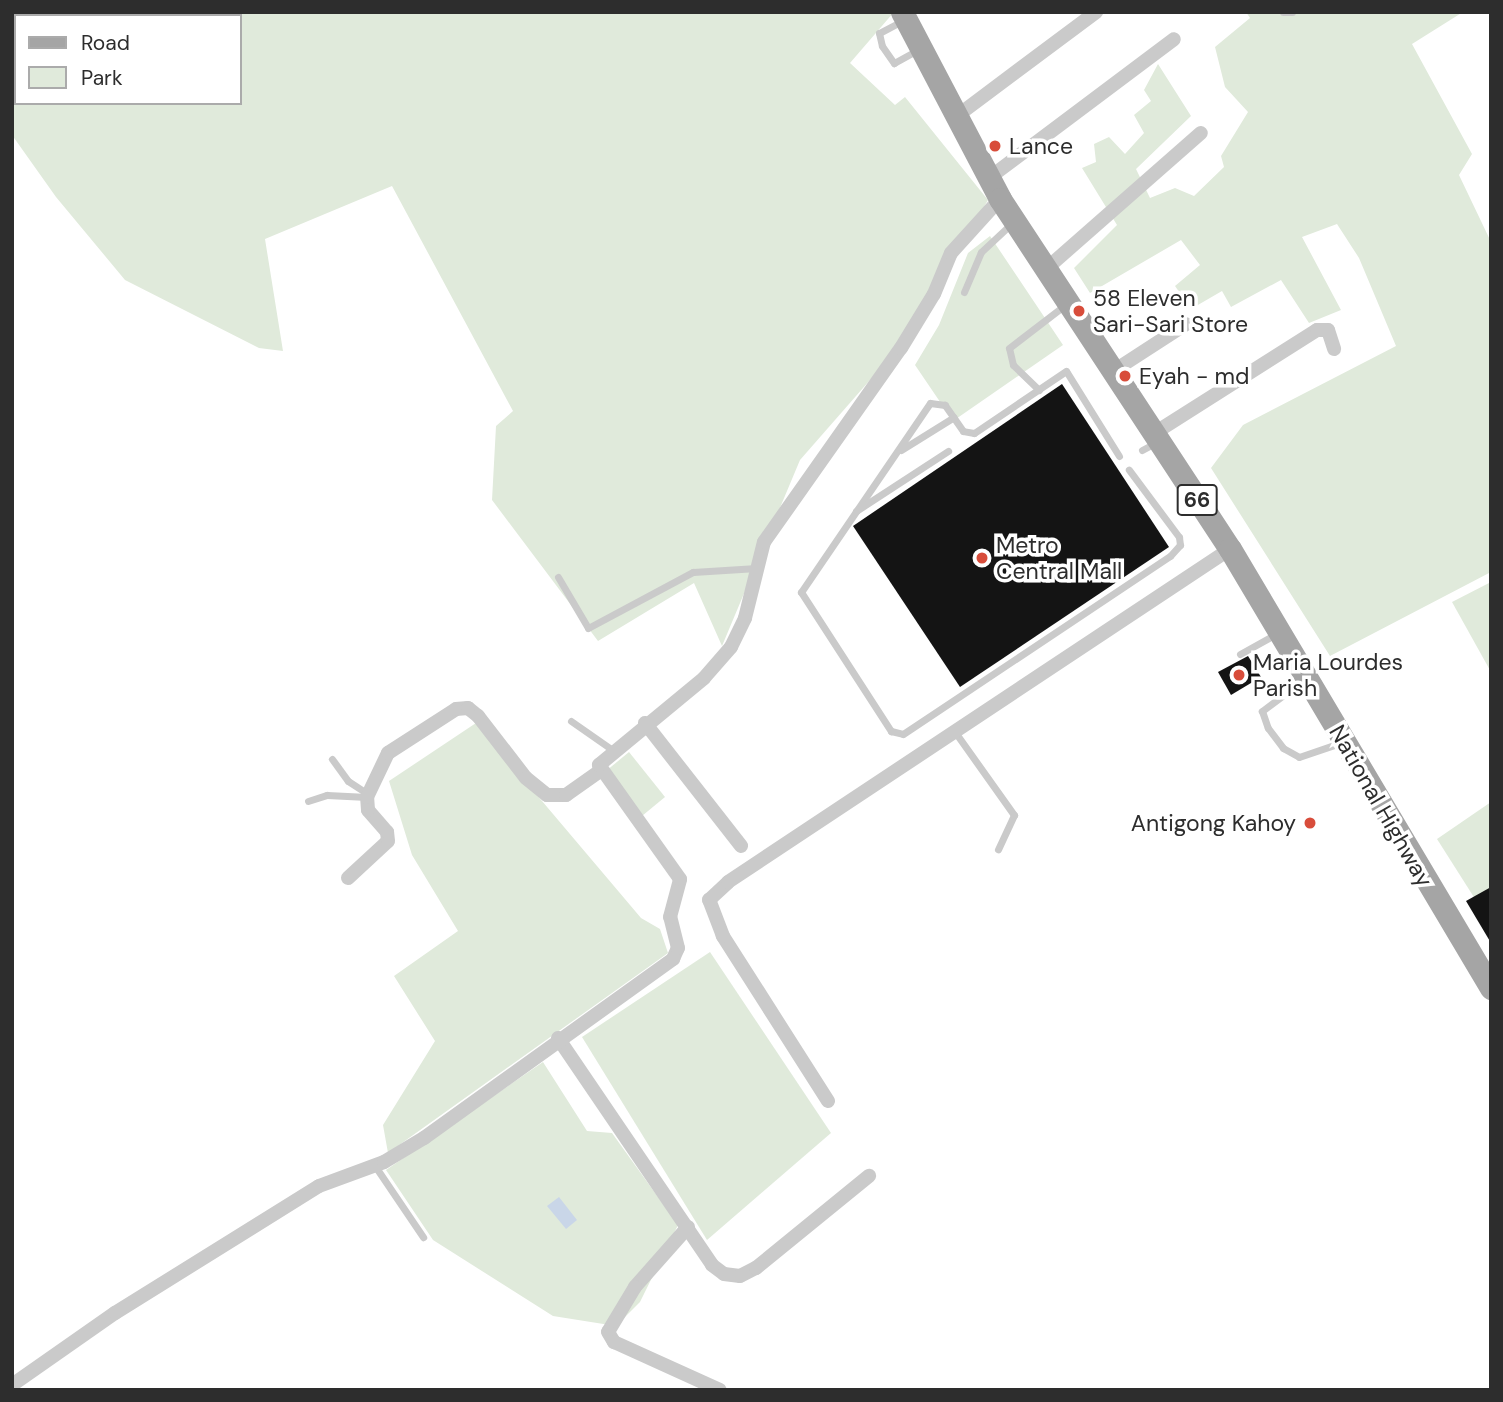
<!DOCTYPE html>
<style>
body{margin:0}
#map{position:relative;width:1503px;height:1402px;overflow:hidden;background:#fff;font-family:"DM Sans",sans-serif}
div>[style]{position:absolute}
[style*='--x']{left:calc(var(--x)*1px);top:calc(var(--y)*1px);width:calc(var(--w)*1px);rotate:calc(var(--a)*1deg)}
.green>*{inset:0;background:#e0eadb}
.water>*{inset:0;background:#c9d6e8}
.building>*{inset:0;background:#141414}
.service>*{height:7px;margin:-3.5px;padding:0 3.5px;transform-origin:3.5px;border-radius:3.5px;background:#cacaca}
.minor>*{height:14px;margin:-7px;padding:0 7px;transform-origin:7px;border-radius:7px;background:#cacaca}
.primary>*{height:23px;margin:-11.5px;padding:0 11.5px;transform-origin:11.5px;border-radius:11.5px;background:#a5a5a5}
.dots>*{width:19px;height:19px;translate:-50% -50%;box-sizing:border-box;border:4px solid #fff;border-radius:50%}
span{translate:-50% -50%;white-space:nowrap;text-align:center;line-height:1.15;-webkit-text-stroke:7px #fff;paint-order:stroke}
.shield-label span{padding:2px 5px;background:#fff;border:2px solid;border-radius:5px;-webkit-text-stroke-width:0}
.shield-label{font-size:21px;color:#2d2d2d;font-weight:700}
.poi-label{font-size:23px;color:#2d2d2d}
.left{translate:0 -50%;text-align:left}
.right{translate:-100% -50%;text-align:right}
.street-label{font-size:23px;color:#2d2d2d}
.frame{position:absolute;inset:0;border:14px solid #2d2d2d;pointer-events:none}
.legend{position:absolute;left:14px;top:14px;width:228px;height:91px;box-sizing:border-box;background:#fff;border:2px solid #ababab;margin:0;padding:9px 12px;list-style:none;font-size:21px;color:#2d2d2d}
.legend li{display:flex;align-items:center;gap:14px;height:35px}
.legend b{width:35px;border:2px solid #ababab}
</style>
<div id="map">
<div class="green">
<i style="clip-path:polygon(evenodd,12px 12px,894px 12px,850px 63px,895px 105px,905px 97px,988px 200px,905px 340px,800px 460px,722px 646px,694px 583px,598px 641px,492px 500px,496px 426px,513px 411px,392px 186px,265px 239px,283px 351px,259px 348px,125px 280px,56px 197px,12px 135px,12px 12px,16px 16px,240px 16px,240px 103px,16px 103px,16px 16px)"></i>
<i style="clip-path:polygon(1246px 12px,1463px 12px,1412px 44px,1472px 154px,1459px 175px,1491px 242px,1491px 572px,1330px 656px,1211px 468px,1243px 425px,1396px 346px,1359px 258px,1337px 224px,1302px 237px,1341px 310px,1309px 323px,1281px 280px,1231px 307px,1222px 291px,1191px 309px,1175px 286px,1200px 265px,1181px 240px,1090px 293px,1074px 268px,1117px 225px,1082px 168px,1096px 162px,1094px 144px,1109px 137px,1125px 154px,1144px 133px,1134px 115px,1151px 101px,1144px 90px,1158px 64px,1191px 116px,1136px 169px,1150px 198px,1175px 188px,1194px 196px,1224px 167px,1221px 156px,1248px 112px,1225px 87px,1215px 47px,1250px 18px)"></i>
<i style="clip-path:polygon(990px 236px,1063px 345px,953px 421px,915px 365px,939px 325px,968px 253px)"></i>
<i style="clip-path:polygon(1491px 582px,1491px 672px,1452px 602px)"></i>
<i style="clip-path:polygon(476px 723px,641px 918px,660px 929px,668px 953px,388px 1153px,383px 1125px,435px 1041px,394px 976px,458px 931px,412px 855px,389px 781px)"></i>
<i style="clip-path:polygon(629px 752px,665px 797px,642px 816px,606px 771px)"></i>
<i style="clip-path:polygon(1491px 802px,1491px 893px,1477px 902px,1437px 839px)"></i>
<i style="clip-path:polygon(710px 952px,831px 1133px,707px 1240px,582px 1037px)"></i>
<i style="clip-path:polygon(543px 1062px,587px 1131px,612px 1133px,678px 1225px,640px 1302px,616px 1326px,553px 1316px,433px 1240px,386px 1170px)"></i>
</div>
<div class="water">
<i style="clip-path:polygon(559px 1197px,577px 1220px,566px 1229px,547px 1206px)"></i>
</div>
<div class="building">
<i style="clip-path:polygon(1062px 384px,1169px 547px,960px 687px,853px 526px)"></i>
<i style="clip-path:polygon(1248px 656px,1261px 677px,1231px 695px,1218px 672px)"></i>
<i style="clip-path:polygon(1491px 887px,1491px 943px,1466px 901px)"></i>
</div>
<div class="service">
<i style="--x:1283;--y:12;--w:9;--a:0"></i>
<i style="--x:902;--y:21;--w:26;--a:152"></i>
<i style="--x:879;--y:33;--w:13;--a:77"></i>
<i style="--x:882;--y:46;--w:21;--a:55"></i>
<i style="--x:894;--y:63;--w:29;--a:-29"></i>
<i style="--x:964;--y:292;--w:43;--a:-67"></i>
<i style="--x:981;--y:252;--w:41;--a:-43"></i>
<i style="--x:1039;--y:390;--w:36;--a:-136"></i>
<i style="--x:1013;--y:365;--w:17;--a:-103"></i>
<i style="--x:1009;--y:348;--w:71;--a:-37.5"></i>
<i style="--x:901;--y:450;--w:62;--a:-31.9"></i>
<i style="--x:1142;--y:450;--w:17;--a:-28"></i>
<i style="--x:1119;--y:456;--w:100;--a:-121.9"></i>
<i style="--x:1066;--y:371;--w:111;--a:146"></i>
<i style="--x:974;--y:433;--w:11;--a:-170"></i>
<i style="--x:963;--y:431;--w:32;--a:-125"></i>
<i style="--x:945;--y:405;--w:15;--a:-172"></i>
<i style="--x:930;--y:403;--w:229;--a:124.3"></i>
<i style="--x:801;--y:592;--w:166;--a:57.1"></i>
<i style="--x:891;--y:731;--w:12;--a:14"></i>
<i style="--x:903;--y:734;--w:321;--a:-33.7"></i>
<i style="--x:1170;--y:556;--w:15;--a:-48"></i>
<i style="--x:1180;--y:545;--w:8;--a:-97"></i>
<i style="--x:1179;--y:537;--w:84;--a:-126.7"></i>
<i style="--x:856;--y:511;--w:110;--a:-33.1"></i>
<i style="--x:558;--y:577;--w:59;--a:59.5"></i>
<i style="--x:588;--y:628;--w:119;--a:-28.1"></i>
<i style="--x:693;--y:572;--w:64;--a:-3.6"></i>
<i style="--x:1240;--y:654;--w:41;--a:-29.1"></i>
<i style="--x:1305;--y:679;--w:54;--a:143.3"></i>
<i style="--x:1262;--y:711;--w:18;--a:71"></i>
<i style="--x:1268;--y:728;--w:25;--a:53"></i>
<i style="--x:1283;--y:748;--w:18;--a:29"></i>
<i style="--x:1299;--y:757;--w:43;--a:-18.9"></i>
<i style="--x:571;--y:721;--w:52;--a:34.9"></i>
<i style="--x:955;--y:732;--w:102;--a:54.6"></i>
<i style="--x:1014;--y:815;--w:38;--a:115"></i>
<i style="--x:332;--y:759;--w:27;--a:54"></i>
<i style="--x:348;--y:781;--w:24;--a:33"></i>
<i style="--x:308;--y:801;--w:20;--a:-18"></i>
<i style="--x:327;--y:795;--w:40;--a:2.9"></i>
<i style="--x:375;--y:1166;--w:86;--a:55.9"></i>
</div>
<div class="minor">
<i style="--x:957;--y:116;--w:174;--a:-36.8"></i>
<i style="--x:989;--y:178;--w:231;--a:-36.9"></i>
<i style="--x:1046;--y:269;--w:206;--a:-41.3"></i>
<i style="--x:1112;--y:372;--w:88;--a:-33"></i>
<i style="--x:1153;--y:434;--w:194;--a:-32.4"></i>
<i style="--x:1317;--y:330;--w:11;--a:0"></i>
<i style="--x:1328;--y:330;--w:20;--a:72"></i>
<i style="--x:645;--y:723;--w:156;--a:52"></i>
<i style="--x:348;--y:878;--w:54;--a:-42.8"></i>
<i style="--x:388;--y:841;--w:9;--a:-96"></i>
<i style="--x:387;--y:832;--w:29;--a:-131"></i>
<i style="--x:368;--y:810;--w:13;--a:-94"></i>
<i style="--x:367;--y:797;--w:49;--a:-64.5"></i>
<i style="--x:388;--y:753;--w:81;--a:-32.9"></i>
<i style="--x:456;--y:709;--w:12;--a:-5"></i>
<i style="--x:468;--y:708;--w:13;--a:39"></i>
<i style="--x:478;--y:716;--w:78;--a:52.3"></i>
<i style="--x:526;--y:778;--w:27;--a:39"></i>
<i style="--x:547;--y:795;--w:19;--a:0"></i>
<i style="--x:566;--y:795;--w:42;--a:-35.2"></i>
<i style="--x:558;--y:1038;--w:274;--a:55.8"></i>
<i style="--x:712;--y:1265;--w:15;--a:37"></i>
<i style="--x:724;--y:1274;--w:16;--a:7"></i>
<i style="--x:740;--y:1276;--w:18;--a:-27"></i>
<i style="--x:756;--y:1268;--w:146;--a:-39.2"></i>
<i style="--x:828;--y:1101;--w:196;--a:-122.5"></i>
<i style="--x:723;--y:936;--w:39;--a:-111"></i>
<i style="--x:709;--y:900;--w:26;--a:-43"></i>
<i style="--x:728;--y:882;--w:602;--a:-33.56"></i>
<i style="--x:688;--y:1227;--w:80;--a:131.5"></i>
<i style="--x:635;--y:1287;--w:52;--a:121"></i>
<i style="--x:608;--y:1332;--w:12;--a:59"></i>
<i style="--x:614;--y:1342;--w:116;--a:24.4"></i>
<i style="--x:12;--y:1385;--w:126;--a:-35"></i>
<i style="--x:115;--y:1313;--w:240;--a:-31.9"></i>
<i style="--x:319;--y:1186;--w:69;--a:-20.3"></i>
<i style="--x:384;--y:1162;--w:47;--a:-31"></i>
<i style="--x:424;--y:1138;--w:307;--a:-35.7"></i>
<i style="--x:673;--y:959;--w:12;--a:-66"></i>
<i style="--x:678;--y:948;--w:32;--a:-104"></i>
<i style="--x:670;--y:917;--w:39;--a:-75"></i>
<i style="--x:680;--y:879;--w:140;--a:-125.4"></i>
<i style="--x:599;--y:765;--w:136;--a:-39.6"></i>
<i style="--x:704;--y:678;--w:41;--a:-48.9"></i>
<i style="--x:731;--y:647;--w:32;--a:-64"></i>
<i style="--x:745;--y:618;--w:78;--a:-76"></i>
<i style="--x:764;--y:542;--w:237;--a:-54.8"></i>
<i style="--x:901;--y:348;--w:63;--a:-58.6"></i>
<i style="--x:934;--y:294;--w:44;--a:-67.5"></i>
<i style="--x:951;--y:253;--w:73;--a:-47.8"></i>
</div>
<div class="primary">
<i style="--x:902;--y:12;--w:211;--a:62.3"></i>
<i style="--x:1000;--y:199;--w:419;--a:56.7"></i>
<i style="--x:1230;--y:549;--w:511;--a:59.27"></i>
</div>
<div class="dots">
<i style="left:995px;top:146px;background:#d84d3b"></i>
<i style="left:1079px;top:311px;background:#d84d3b"></i>
<i style="left:1125px;top:376px;background:#d84d3b"></i>
<i style="left:982px;top:558px;background:#d84d3b"></i>
<i style="left:1239px;top:675px;background:#d84d3b"></i>
<i style="left:1310px;top:823px;background:#d84d3b"></i>
</div>
<div class="shield-label">
<span style="left:1197px;top:500px">66</span>
</div>
<div class="poi-label">
<span class="left" style="left:1009px;top:146px">Lance</span>
<span class="left" style="left:1093px;top:311px">58 Eleven<br>Sari-Sari Store</span>
<span class="left" style="left:1139px;top:376px">Eyah - md</span>
<span class="left" style="left:996px;top:558px">Metro<br>Central Mall</span>
<span class="left" style="left:1253px;top:675px">Maria Lourdes<br>Parish</span>
<span class="right" style="left:1296px;top:823px">Antigong Kahoy</span>
</div>
<div class="street-label">
<span style="left:1381px;top:806px;rotate:60deg">National Highway</span>
</div>
<div class="frame"></div>
<ul class="legend">
<li><b style="height:9px;background:#a5a5a5"></b>Road</li>
<li><b style="height:19px;background:#e0eadb"></b>Park</li>
</ul>
</div>
